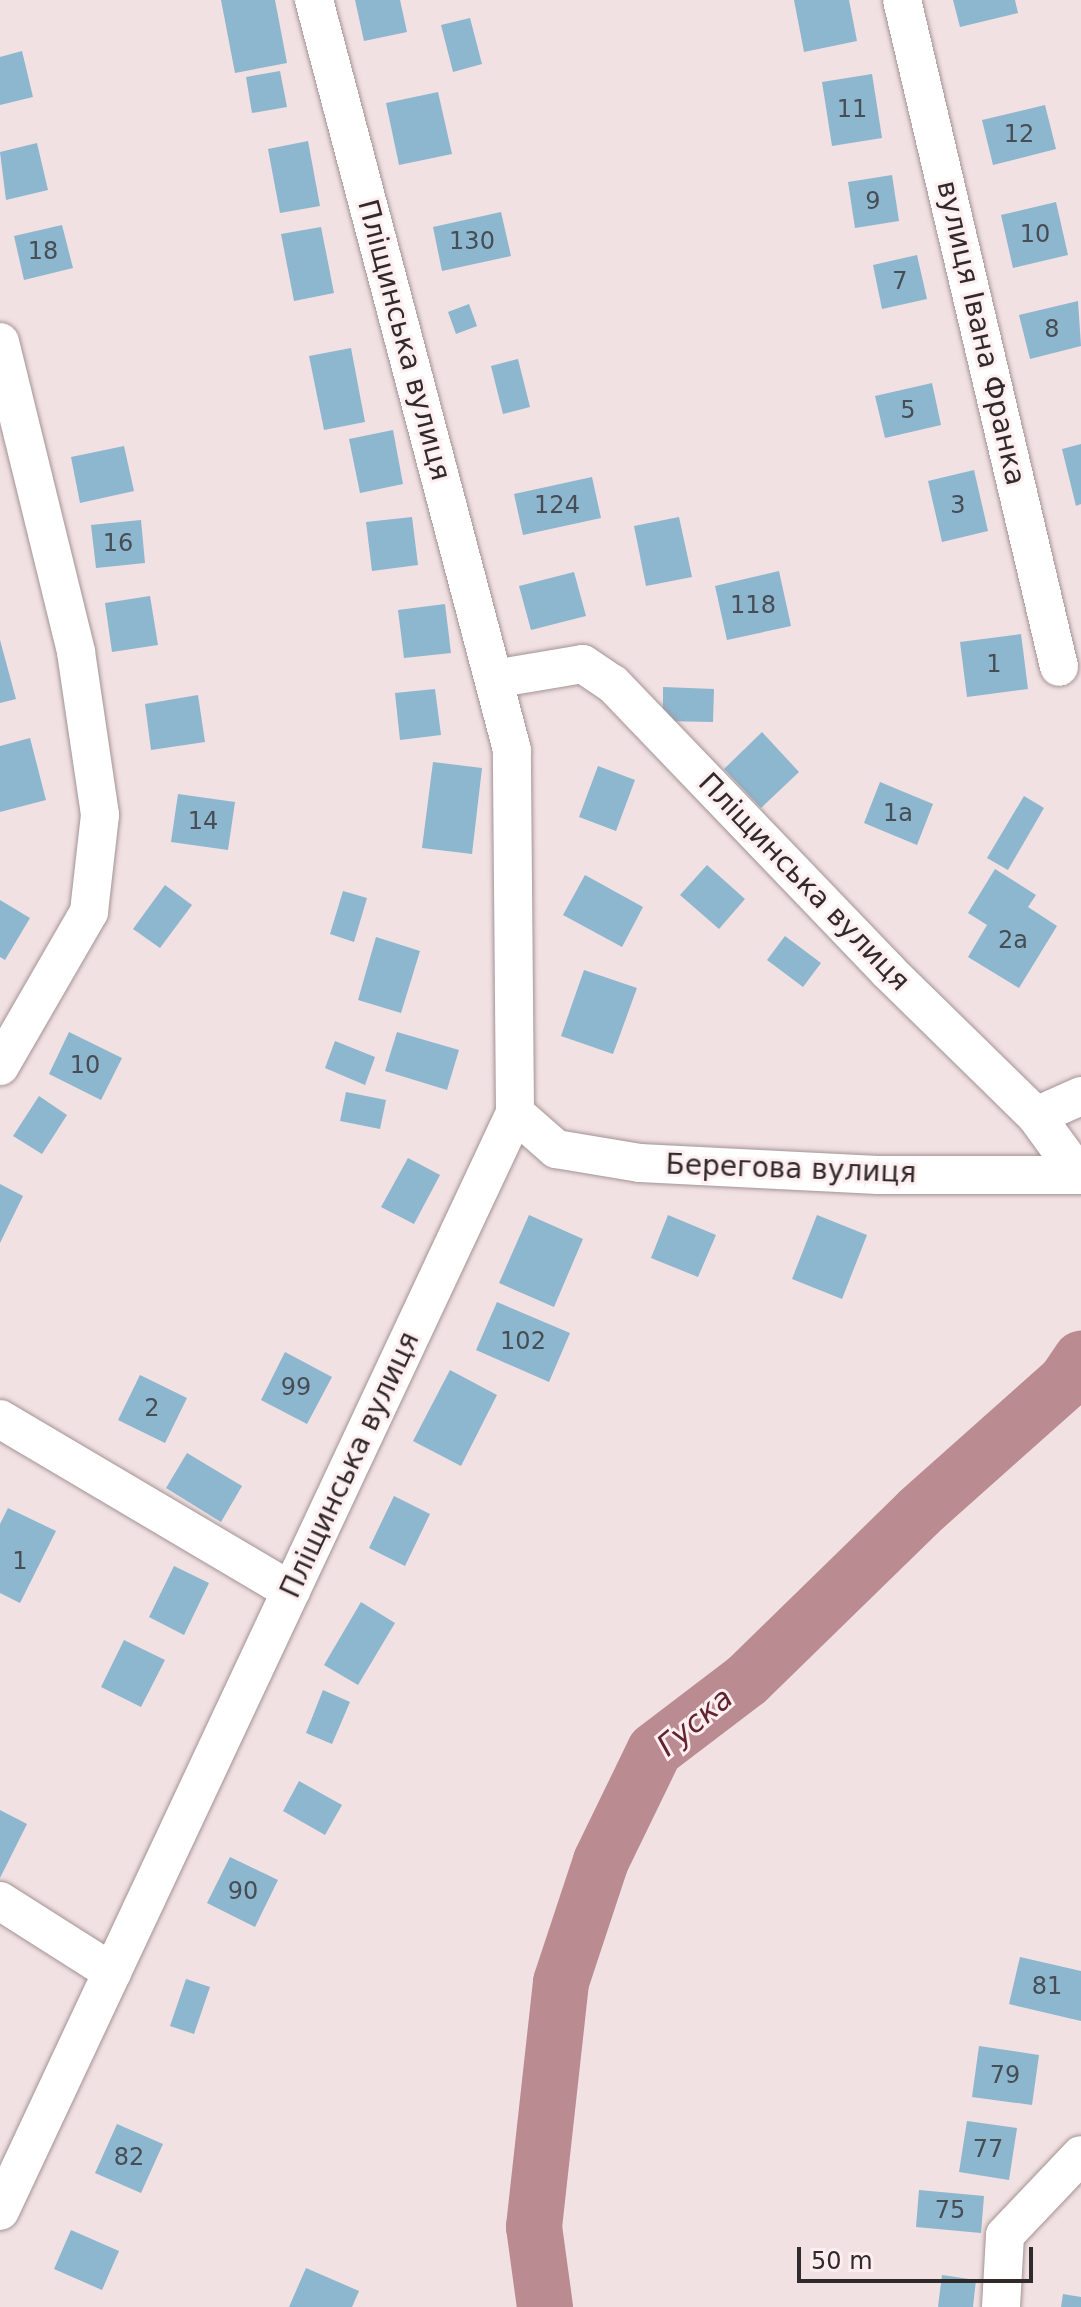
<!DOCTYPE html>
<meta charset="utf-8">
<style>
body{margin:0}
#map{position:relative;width:1081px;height:2307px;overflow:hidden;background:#f2e1e2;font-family:"DejaVu Sans",sans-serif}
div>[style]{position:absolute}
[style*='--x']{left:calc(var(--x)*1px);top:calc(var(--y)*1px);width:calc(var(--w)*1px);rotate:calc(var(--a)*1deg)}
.river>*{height:56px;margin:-28px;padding:0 28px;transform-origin:28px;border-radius:28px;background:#ba8b91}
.building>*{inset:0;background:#8db6cf}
.roads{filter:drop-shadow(0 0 2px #a39395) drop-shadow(0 0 2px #a39395)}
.minor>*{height:38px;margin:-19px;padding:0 19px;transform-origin:19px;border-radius:19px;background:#fff}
span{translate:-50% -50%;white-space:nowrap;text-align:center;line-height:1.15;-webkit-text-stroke:6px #ffeef0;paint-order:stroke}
.number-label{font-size:24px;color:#474d54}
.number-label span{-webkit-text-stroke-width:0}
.street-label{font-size:28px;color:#302a2b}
.water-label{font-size:30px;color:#602430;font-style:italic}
.scale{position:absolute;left:797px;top:2247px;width:236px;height:36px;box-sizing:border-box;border:4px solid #302a2b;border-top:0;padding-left:10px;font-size:24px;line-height:28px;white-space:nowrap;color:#302a2b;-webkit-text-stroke:6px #ffeef0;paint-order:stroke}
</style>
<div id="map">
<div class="river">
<i style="--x:545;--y:2307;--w:81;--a:-97.8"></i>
<i style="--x:534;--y:2227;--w:246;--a:-83.7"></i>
<i style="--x:561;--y:1982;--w:127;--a:-71.7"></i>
<i style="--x:601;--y:1861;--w:123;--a:-64.1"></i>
<i style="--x:655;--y:1750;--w:116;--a:-37.3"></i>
<i style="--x:747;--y:1680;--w:240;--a:-44.3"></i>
<i style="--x:919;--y:1512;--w:197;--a:-41.7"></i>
<i style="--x:1066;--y:1381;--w:27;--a:-56"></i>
</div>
<div class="building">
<i style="clip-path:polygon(221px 0,275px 0,287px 63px,235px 73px)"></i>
<i style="clip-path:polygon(355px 0,400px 0,407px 32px,364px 41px)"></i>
<i style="clip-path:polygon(794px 0,849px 0,857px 41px,804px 52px)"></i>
<i style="clip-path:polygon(953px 0,1015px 0,1018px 13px,960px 27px)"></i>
<i style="clip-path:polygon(470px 18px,482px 64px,453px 72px,441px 25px)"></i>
<i style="clip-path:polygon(22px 51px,33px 97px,0 105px,0 57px)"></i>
<i style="clip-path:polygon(280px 71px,287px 107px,252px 113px,246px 77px)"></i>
<i style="clip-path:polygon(872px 74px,882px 138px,832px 146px,822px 82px)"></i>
<i style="clip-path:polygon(438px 92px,452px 154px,399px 165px,386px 103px)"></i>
<i style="clip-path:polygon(1045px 105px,1056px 149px,993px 165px,982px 120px)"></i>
<i style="clip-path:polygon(308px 141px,320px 206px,280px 213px,268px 149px)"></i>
<i style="clip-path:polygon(37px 143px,48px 190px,6px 200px,0 152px)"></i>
<i style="clip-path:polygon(892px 175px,899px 221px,855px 228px,848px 182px)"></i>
<i style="clip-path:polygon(1056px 202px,1068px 255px,1013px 268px,1001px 215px)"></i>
<i style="clip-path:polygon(501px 212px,511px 256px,442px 271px,433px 227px)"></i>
<i style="clip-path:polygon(62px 225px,73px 268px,24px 280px,14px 236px)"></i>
<i style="clip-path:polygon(321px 227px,334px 293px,294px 301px,281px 234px)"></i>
<i style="clip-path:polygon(917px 255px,927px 299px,882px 309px,873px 265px)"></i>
<i style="clip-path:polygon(1078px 301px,1081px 346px,1030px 359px,1019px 315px)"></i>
<i style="clip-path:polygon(469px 304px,477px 326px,456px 334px,448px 312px)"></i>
<i style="clip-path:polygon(351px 348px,365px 422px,324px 430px,309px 356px)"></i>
<i style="clip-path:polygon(518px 359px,530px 407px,503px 414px,491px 366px)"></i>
<i style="clip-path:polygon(932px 383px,941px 425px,885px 438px,875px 396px)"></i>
<i style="clip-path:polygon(393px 430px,403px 484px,360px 493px,349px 439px)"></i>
<i style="clip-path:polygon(1081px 444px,1081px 504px,1076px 506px,1062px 449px)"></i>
<i style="clip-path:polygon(124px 446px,134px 491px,80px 503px,71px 457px)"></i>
<i style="clip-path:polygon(974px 470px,988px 531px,942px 542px,928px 481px)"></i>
<i style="clip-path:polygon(592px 477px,601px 518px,523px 535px,514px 494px)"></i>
<i style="clip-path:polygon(412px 517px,418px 565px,372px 571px,366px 522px)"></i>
<i style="clip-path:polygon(679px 517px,692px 577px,646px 586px,634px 526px)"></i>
<i style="clip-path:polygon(141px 520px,145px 563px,96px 568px,91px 525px)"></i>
<i style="clip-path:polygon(779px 571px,791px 626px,727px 640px,715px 586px)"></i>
<i style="clip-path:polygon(574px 572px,586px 616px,531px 630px,519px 586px)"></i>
<i style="clip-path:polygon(150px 596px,158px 645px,112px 652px,105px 603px)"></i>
<i style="clip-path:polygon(445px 604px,451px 653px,404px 658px,398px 610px)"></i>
<i style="clip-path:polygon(1021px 634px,1028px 689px,967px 697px,960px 642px)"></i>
<i style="clip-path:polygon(0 640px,16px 699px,0 703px)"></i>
<i style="clip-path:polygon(663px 687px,714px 689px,713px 722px,663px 721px)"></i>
<i style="clip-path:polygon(435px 689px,441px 735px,400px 740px,395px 693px)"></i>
<i style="clip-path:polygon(198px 695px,205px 742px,151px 750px,145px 704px)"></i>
<i style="clip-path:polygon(762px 732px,799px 772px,761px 808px,724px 769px)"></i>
<i style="clip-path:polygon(30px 738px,46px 800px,0 812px,0 746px)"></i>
<i style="clip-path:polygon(433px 762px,482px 768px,472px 854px,422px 848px)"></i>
<i style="clip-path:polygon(598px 766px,635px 780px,616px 831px,579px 817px)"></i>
<i style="clip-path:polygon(880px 782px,933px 804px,917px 845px,864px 823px)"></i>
<i style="clip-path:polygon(178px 794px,235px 802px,228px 850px,171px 842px)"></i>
<i style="clip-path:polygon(1024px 796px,1044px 808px,1008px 870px,987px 858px)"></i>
<i style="clip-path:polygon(707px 865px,745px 899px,719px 929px,680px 895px)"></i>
<i style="clip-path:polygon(995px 869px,1036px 895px,1028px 907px,1057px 926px,1019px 988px,968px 957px,987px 925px,968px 913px)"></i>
<i style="clip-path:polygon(585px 875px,643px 907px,622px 947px,563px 915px)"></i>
<i style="clip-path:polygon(165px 885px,192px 905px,160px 948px,133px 929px)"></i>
<i style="clip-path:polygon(343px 891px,367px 898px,354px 942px,330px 934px)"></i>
<i style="clip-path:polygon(0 900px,30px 918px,5px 960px,0 957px)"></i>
<i style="clip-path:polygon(785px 936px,821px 963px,803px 987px,767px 960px)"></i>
<i style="clip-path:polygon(376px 937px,420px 951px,401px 1013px,358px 1000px)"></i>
<i style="clip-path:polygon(584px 970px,637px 988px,613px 1054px,561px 1036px)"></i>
<i style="clip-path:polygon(69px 1032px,122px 1058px,101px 1100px,49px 1074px)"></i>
<i style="clip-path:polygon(397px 1032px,459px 1050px,447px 1090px,385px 1071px)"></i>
<i style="clip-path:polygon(335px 1041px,375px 1057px,365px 1085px,325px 1068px)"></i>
<i style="clip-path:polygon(346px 1092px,386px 1100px,380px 1129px,340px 1121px)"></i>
<i style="clip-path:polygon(39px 1096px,67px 1115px,42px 1154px,13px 1136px)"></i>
<i style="clip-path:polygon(408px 1158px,440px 1175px,414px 1224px,381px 1207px)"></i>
<i style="clip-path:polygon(0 1184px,23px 1196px,0 1243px)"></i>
<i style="clip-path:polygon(529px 1215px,583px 1239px,554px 1307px,499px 1283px)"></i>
<i style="clip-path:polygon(668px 1215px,716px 1235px,698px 1277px,651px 1258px)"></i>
<i style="clip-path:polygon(817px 1215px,867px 1235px,842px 1299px,792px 1279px)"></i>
<i style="clip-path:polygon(497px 1302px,570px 1333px,549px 1382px,476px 1350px)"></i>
<i style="clip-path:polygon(285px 1352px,332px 1377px,307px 1424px,261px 1400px)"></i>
<i style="clip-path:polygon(450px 1370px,497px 1395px,461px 1466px,413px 1441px)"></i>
<i style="clip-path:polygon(140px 1375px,187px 1398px,165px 1443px,118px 1420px)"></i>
<i style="clip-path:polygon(187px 1453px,242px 1486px,221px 1522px,166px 1488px)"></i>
<i style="clip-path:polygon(394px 1496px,430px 1514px,405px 1566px,369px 1548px)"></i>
<i style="clip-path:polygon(8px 1508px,56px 1531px,20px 1603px,0 1593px,0 1524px)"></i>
<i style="clip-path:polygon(174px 1566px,209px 1583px,184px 1635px,149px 1617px)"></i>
<i style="clip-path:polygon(361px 1602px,395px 1623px,358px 1685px,324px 1665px)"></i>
<i style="clip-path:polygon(124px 1640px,165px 1660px,141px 1707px,101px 1687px)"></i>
<i style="clip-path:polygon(323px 1690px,350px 1702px,332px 1744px,306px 1733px)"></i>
<i style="clip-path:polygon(299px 1781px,342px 1805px,325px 1835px,283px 1811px)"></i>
<i style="clip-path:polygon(0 1810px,27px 1824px,0 1878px)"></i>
<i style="clip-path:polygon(230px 1857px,278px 1880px,255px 1927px,207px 1903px)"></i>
<i style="clip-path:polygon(1020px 1957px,1081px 1971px,1081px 2021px,1009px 2004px)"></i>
<i style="clip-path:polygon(186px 1979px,210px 1987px,194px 2034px,170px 2026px)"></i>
<i style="clip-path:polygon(979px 2046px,1039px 2055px,1032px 2105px,972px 2097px)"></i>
<i style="clip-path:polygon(967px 2121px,1017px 2128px,1009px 2180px,959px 2172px)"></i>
<i style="clip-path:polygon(117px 2124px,163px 2144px,141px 2193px,95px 2173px)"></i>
<i style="clip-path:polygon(919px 2190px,984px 2196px,981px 2233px,916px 2227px)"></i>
<i style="clip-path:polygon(71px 2230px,119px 2251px,102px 2290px,54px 2269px)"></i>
<i style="clip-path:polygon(306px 2268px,359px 2291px,352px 2307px,289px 2307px)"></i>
<i style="clip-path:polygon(942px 2275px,976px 2280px,973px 2307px,938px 2307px)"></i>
<i style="clip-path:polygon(1063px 2294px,1081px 2297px,1081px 2307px,1061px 2307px)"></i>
</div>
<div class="roads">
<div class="minor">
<i style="--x:902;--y:0;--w:685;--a:76.75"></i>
<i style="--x:0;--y:342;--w:319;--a:76.2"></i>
<i style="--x:76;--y:652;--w:165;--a:81.6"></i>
<i style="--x:100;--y:815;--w:98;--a:96.5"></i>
<i style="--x:89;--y:912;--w:178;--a:120"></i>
<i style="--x:494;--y:679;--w:90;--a:-9.6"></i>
<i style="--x:583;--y:664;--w:36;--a:34"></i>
<i style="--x:613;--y:684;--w:397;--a:46.2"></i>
<i style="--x:888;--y:971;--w:207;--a:44.4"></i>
<i style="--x:1036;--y:1116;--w:73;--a:53.9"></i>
<i style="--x:515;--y:1113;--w:55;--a:41.3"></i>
<i style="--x:556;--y:1149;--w:85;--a:9.5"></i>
<i style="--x:640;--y:1163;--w:238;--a:2.9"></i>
<i style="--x:878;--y:1175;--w:203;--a:0"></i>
<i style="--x:1036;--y:1116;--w:49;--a:-24"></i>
<i style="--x:0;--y:1419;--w:338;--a:30.6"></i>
<i style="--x:0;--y:1901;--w:133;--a:32.4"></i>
<i style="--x:0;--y:2211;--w:1213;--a:-64.87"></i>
<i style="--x:515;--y:1113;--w:363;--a:-90.5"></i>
<i style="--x:512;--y:750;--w:776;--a:-104.79"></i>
<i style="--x:1001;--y:2307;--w:72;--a:-86.8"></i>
<i style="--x:1005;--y:2235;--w:110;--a:-46.5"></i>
</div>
</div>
<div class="number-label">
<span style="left:852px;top:110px">11</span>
<span style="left:1019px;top:135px">12</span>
<span style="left:873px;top:202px">9</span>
<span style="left:1035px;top:235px">10</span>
<span style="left:472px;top:242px">130</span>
<span style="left:43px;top:252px">18</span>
<span style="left:900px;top:282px">7</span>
<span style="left:1052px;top:330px">8</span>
<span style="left:908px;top:411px">5</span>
<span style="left:557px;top:506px">124</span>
<span style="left:958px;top:506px">3</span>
<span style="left:118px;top:544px">16</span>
<span style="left:753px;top:606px">118</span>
<span style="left:994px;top:665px">1</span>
<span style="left:898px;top:814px">1а</span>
<span style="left:203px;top:822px">14</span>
<span style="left:1013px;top:941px">2а</span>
<span style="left:85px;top:1066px">10</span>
<span style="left:523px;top:1342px">102</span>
<span style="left:296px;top:1388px">99</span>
<span style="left:152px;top:1409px">2</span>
<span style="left:20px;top:1562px">1</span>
<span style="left:243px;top:1892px">90</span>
<span style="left:1047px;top:1987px">81</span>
<span style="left:1005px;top:2076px">79</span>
<span style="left:988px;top:2150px">77</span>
<span style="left:129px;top:2158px">82</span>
<span style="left:950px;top:2211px">75</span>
</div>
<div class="street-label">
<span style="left:981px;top:333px;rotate:77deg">вулиця Івана Франка</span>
<span style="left:404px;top:340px;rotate:75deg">Пліщинська вулиця</span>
<span style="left:804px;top:882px;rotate:46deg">Пліщинська вулиця</span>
<span style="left:791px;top:1169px;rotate:2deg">Берегова вулиця</span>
<span style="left:350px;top:1465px;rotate:-65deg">Пліщинська вулиця</span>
</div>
<div class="water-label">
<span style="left:695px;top:1722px;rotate:-40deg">Гуска</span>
</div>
<div class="scale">50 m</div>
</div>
